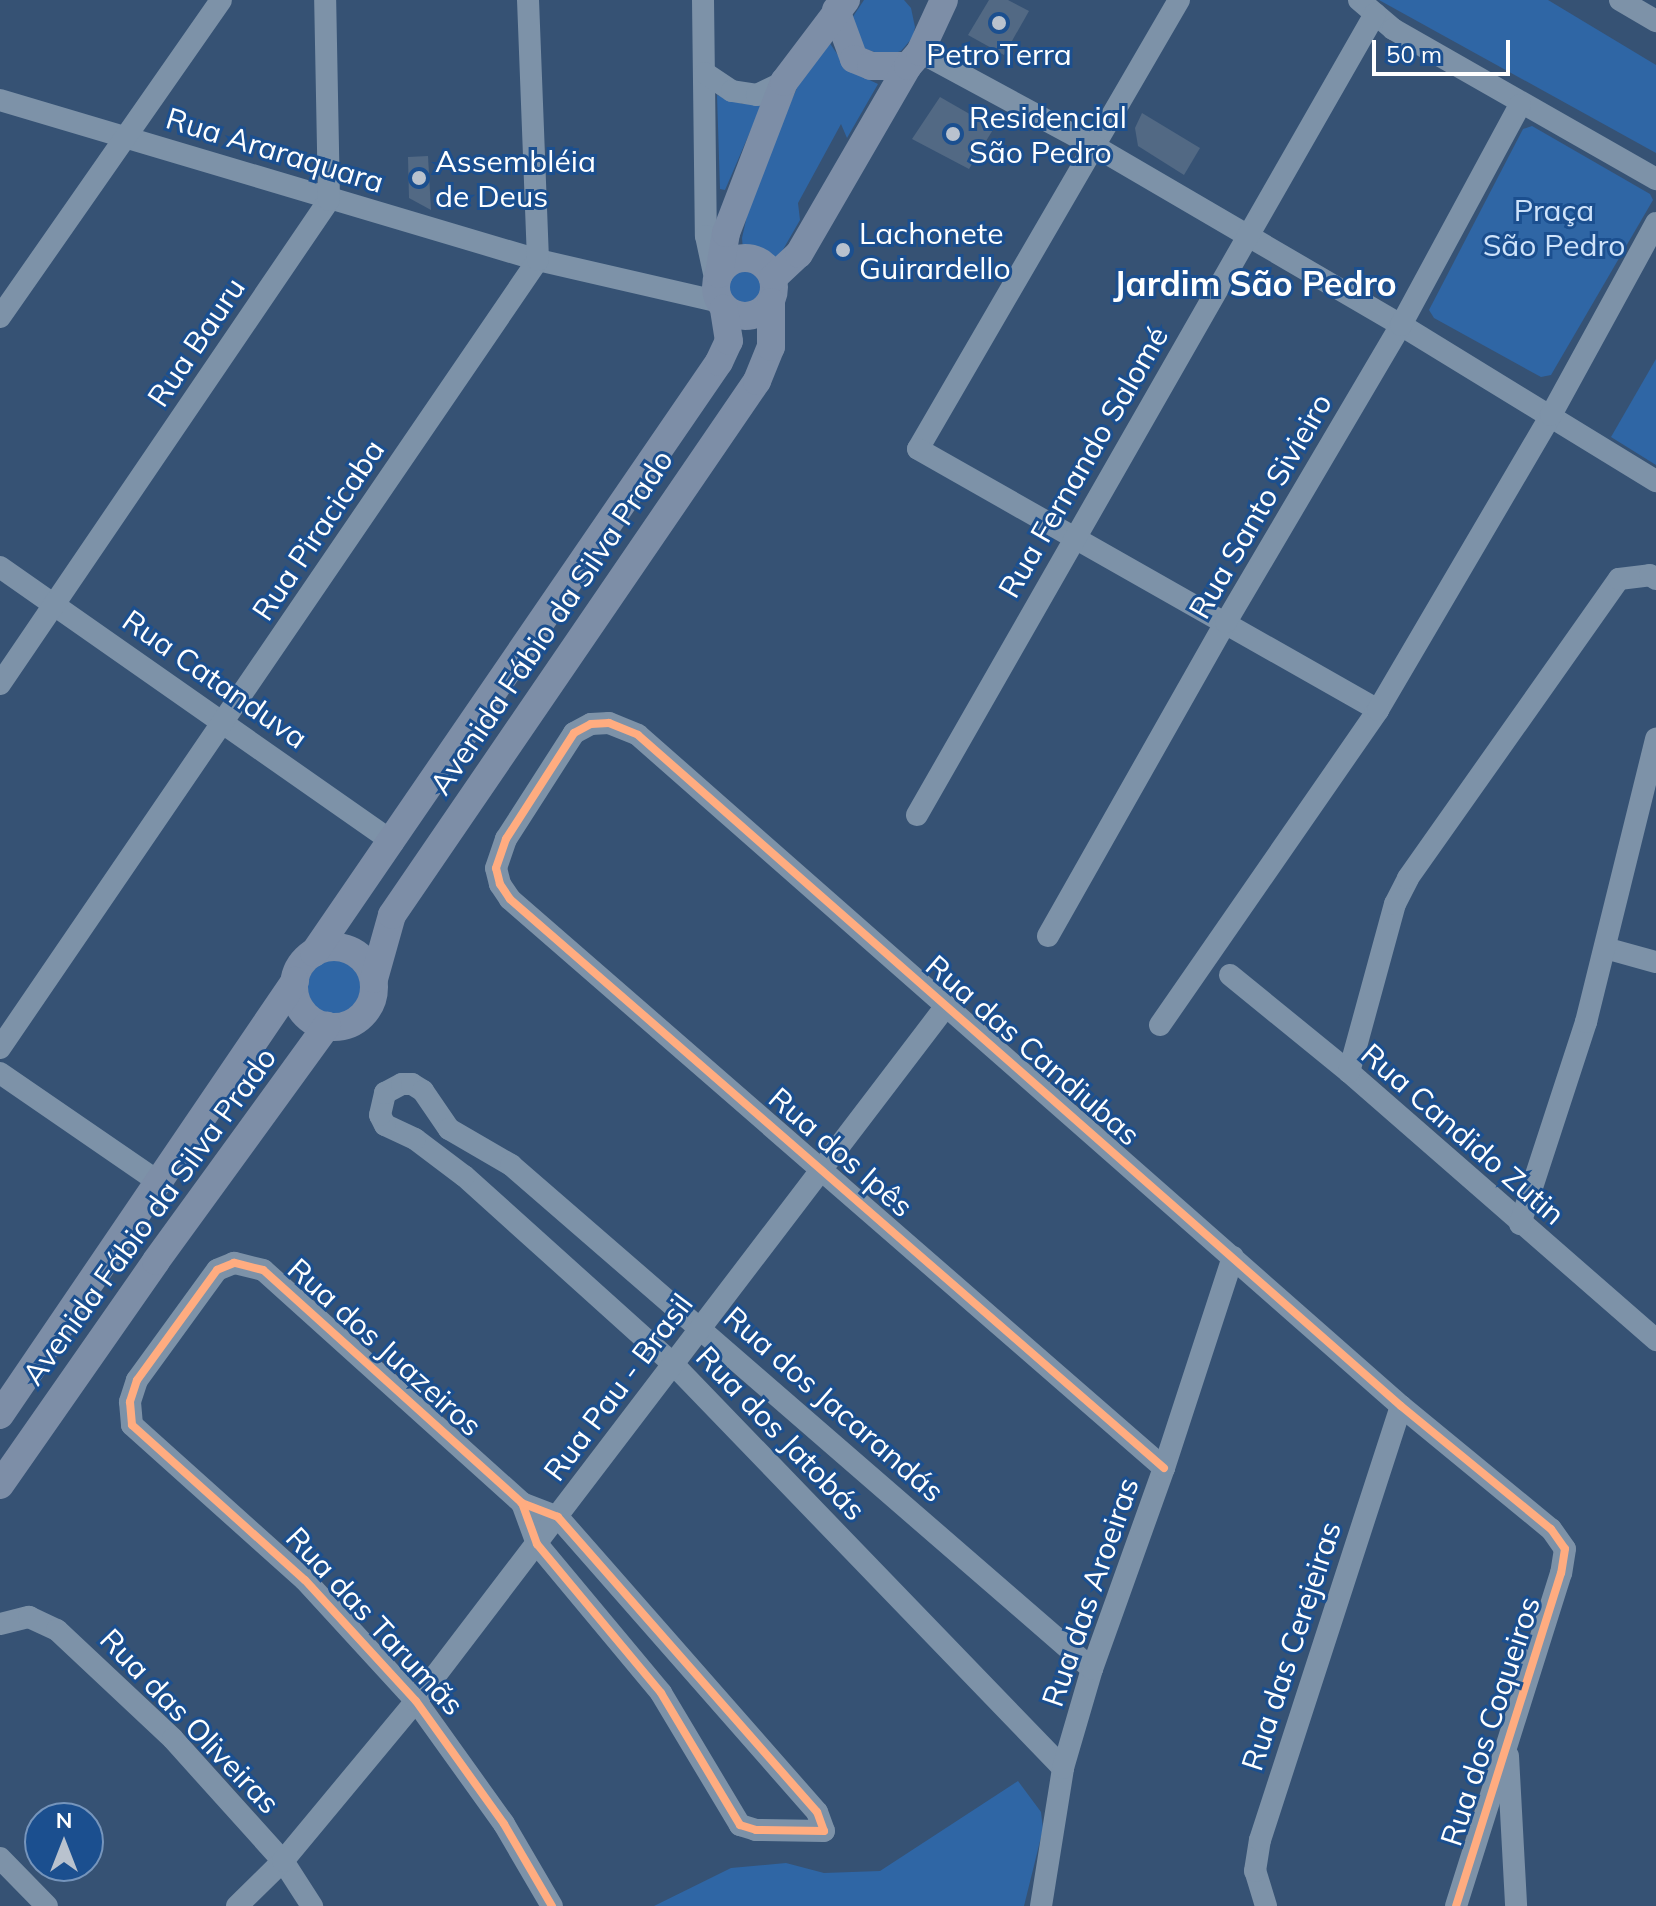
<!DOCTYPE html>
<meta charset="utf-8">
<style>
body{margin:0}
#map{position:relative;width:1656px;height:1906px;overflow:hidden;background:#365274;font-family:Mulish,sans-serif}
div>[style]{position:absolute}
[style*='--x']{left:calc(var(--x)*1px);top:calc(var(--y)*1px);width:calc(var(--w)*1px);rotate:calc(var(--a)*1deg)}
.green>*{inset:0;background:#2f66a5}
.round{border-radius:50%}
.building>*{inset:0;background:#526984}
.minor>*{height:22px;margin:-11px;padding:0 11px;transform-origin:11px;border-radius:11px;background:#7d92a8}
.major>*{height:28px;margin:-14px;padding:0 14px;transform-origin:14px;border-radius:14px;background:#7d8ea7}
.major>.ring{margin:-14px;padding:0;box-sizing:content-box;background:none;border:28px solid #7d8ea7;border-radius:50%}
.cycleway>*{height:8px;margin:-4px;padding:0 4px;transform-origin:4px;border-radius:4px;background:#ffac80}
.dots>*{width:22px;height:22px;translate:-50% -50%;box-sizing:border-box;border:4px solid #1b4f8f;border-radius:50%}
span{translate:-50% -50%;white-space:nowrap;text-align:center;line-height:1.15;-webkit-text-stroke:6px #1b4f8f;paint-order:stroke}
.poi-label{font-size:30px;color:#fff}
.left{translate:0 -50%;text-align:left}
.street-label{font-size:30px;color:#fff}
.park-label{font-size:30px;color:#cfe3fa}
.quarter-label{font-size:34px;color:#fff;font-weight:700}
.north{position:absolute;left:24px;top:1802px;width:80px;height:80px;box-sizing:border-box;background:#1b4f8f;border:2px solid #7695bc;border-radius:50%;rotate:0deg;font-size:22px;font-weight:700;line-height:32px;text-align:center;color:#fff}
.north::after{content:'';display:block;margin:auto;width:28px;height:36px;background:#b9c2ce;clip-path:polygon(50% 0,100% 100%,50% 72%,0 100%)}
.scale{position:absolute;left:1372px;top:40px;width:138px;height:36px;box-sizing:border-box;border:4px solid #fff;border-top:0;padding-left:10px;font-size:24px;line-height:28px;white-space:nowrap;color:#fff;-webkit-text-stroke:6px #1b4f8f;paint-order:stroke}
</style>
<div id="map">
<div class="green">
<i style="clip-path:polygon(864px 0,904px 0,911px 8px,915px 27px,913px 37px,901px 51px,886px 56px,863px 48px,852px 18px)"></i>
<i style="clip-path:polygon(1379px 0,1548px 0,1656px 65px,1656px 153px)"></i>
<i style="clip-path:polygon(829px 42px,848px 70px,878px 84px,847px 138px,841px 124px,798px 203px,800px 220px,777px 260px,758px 251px,743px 250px,742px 238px,754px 184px,801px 79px)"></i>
<i style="clip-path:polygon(717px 95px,743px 104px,762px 104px,725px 190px,720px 189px)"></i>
<i style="clip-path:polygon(1532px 126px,1650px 194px,1653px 200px,1551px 375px,1541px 377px,1434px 318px,1429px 310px,1523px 129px)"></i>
<i class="round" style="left:727px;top:268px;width:38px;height:38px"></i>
<i style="clip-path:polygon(1656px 359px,1656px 465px,1611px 437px)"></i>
<i class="round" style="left:307px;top:960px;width:56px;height:56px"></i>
<i style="clip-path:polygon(1018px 1781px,1041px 1812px,1043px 1829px,1024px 1906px,654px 1906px,731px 1868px,786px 1863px,824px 1873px,880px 1871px)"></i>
</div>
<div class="building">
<i style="clip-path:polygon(989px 0,1008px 0,1029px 11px,1004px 55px,968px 35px)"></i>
<i style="clip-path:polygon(940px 97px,994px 128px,969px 169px,912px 139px)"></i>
<i style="clip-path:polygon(1142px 113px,1200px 148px,1184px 175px,1138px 146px,1135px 128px)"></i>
<i style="clip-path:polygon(428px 156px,431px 210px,409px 198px,408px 157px)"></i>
</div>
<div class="minor">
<i style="--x:703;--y:0;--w:236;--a:89.3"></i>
<i style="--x:706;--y:236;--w:43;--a:77.9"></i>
<i style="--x:1179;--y:0;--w:519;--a:120.17"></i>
<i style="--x:918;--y:449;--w:529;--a:29.57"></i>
<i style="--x:1359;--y:0;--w:45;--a:40.5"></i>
<i style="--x:1393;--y:29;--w:303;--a:29.7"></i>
<i style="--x:1620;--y:0;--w:42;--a:30.3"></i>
<i style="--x:920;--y:52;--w:200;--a:28.4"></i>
<i style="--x:1096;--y:147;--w:353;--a:30.3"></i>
<i style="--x:1401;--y:325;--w:299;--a:31.5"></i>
<i style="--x:705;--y:73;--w:32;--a:34"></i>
<i style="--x:732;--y:91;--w:25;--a:9"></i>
<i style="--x:757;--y:95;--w:30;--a:-26"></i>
<i style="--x:0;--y:100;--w:561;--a:16.56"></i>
<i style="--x:538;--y:260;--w:187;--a:13"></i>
<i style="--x:0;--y:317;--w:386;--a:-55.1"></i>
<i style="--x:0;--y:567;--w:480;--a:35"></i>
<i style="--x:0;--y:684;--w:585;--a:-55.79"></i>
<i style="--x:329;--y:200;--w:200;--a:-91.1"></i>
<i style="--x:917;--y:815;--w:923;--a:-60.24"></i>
<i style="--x:1048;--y:936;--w:361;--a:-60.5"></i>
<i style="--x:1226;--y:622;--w:345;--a:-59.5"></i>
<i style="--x:1401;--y:325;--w:250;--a:-61.6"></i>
<i style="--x:1605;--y:948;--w:53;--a:15.4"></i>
<i style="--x:1230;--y:975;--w:154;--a:39.2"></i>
<i style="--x:1349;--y:1072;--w:408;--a:41.1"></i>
<i style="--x:1160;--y:1025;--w:383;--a:-55.3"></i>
<i style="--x:1378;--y:710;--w:342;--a:-59.6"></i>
<i style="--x:1551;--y:415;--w:219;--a:-61.3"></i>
<i style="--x:0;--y:1048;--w:954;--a:-55.68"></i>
<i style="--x:538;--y:260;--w:260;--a:-92.2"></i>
<i style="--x:1349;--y:1072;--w:174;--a:-74.7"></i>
<i style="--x:1395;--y:904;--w:29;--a:-63"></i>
<i style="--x:1408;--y:878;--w:366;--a:-54.8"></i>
<i style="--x:1619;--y:579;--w:31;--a:-7"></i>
<i style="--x:1650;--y:575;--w:7;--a:34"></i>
<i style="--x:0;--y:1073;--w:194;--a:34.5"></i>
<i style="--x:1520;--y:1224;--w:213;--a:-71.9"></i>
<i style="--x:1586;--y:1022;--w:292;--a:-76.1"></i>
<i style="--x:1164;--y:1468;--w:867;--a:-138.98"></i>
<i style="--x:510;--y:899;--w:18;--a:-124"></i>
<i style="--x:500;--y:884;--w:16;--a:-104"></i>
<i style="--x:496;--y:868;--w:31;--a:-71"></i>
<i style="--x:506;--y:839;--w:126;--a:-57.3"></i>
<i style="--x:574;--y:733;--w:19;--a:-28"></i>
<i style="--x:591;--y:724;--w:18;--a:-3"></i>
<i style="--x:609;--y:723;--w:31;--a:22"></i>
<i style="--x:638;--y:735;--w:1016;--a:41.33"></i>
<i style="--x:1401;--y:1406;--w:194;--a:39.4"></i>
<i style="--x:1551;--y:1529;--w:24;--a:55"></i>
<i style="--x:1565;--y:1549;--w:24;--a:99"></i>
<i style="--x:1561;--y:1573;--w:349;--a:107.5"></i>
<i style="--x:522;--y:1503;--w:44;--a:69.9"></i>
<i style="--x:537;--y:1544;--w:194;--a:50.2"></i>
<i style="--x:661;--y:1693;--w:154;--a:59.1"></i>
<i style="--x:740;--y:1825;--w:17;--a:17"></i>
<i style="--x:756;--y:1830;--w:68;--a:0.8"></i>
<i style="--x:824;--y:1831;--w:20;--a:-110"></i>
<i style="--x:817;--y:1812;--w:393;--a:-131.3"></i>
<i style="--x:558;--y:1517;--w:39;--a:-159"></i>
<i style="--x:522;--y:1503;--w:348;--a:-138"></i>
<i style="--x:263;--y:1270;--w:30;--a:-166"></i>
<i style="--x:234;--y:1263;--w:18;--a:158"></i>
<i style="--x:217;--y:1270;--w:136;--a:126"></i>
<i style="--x:137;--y:1380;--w:23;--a:108"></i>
<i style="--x:130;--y:1402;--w:23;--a:85"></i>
<i style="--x:132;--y:1425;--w:232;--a:41.9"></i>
<i style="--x:305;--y:1580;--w:164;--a:47.5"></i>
<i style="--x:416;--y:1701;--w:151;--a:54.4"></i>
<i style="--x:504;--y:1824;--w:95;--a:59.7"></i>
<i style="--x:0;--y:1624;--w:30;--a:-14"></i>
<i style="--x:29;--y:1617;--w:31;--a:25"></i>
<i style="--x:57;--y:1630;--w:159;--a:43.2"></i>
<i style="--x:173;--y:1739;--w:164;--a:48"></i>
<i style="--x:283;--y:1861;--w:54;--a:57.2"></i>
<i style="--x:1508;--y:1756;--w:150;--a:86.9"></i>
<i style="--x:1063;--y:1768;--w:563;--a:-133.99"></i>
<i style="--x:672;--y:1363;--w:280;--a:-138"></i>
<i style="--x:464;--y:1176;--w:61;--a:-142.9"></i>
<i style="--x:415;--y:1139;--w:33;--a:-155"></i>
<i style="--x:385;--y:1125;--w:11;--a:-117"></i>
<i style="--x:380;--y:1115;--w:23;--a:-77"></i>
<i style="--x:385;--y:1093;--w:19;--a:-28"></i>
<i style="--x:402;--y:1084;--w:10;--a:0"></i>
<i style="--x:412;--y:1084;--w:13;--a:32"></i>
<i style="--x:423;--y:1091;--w:46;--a:55.6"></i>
<i style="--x:449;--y:1129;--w:72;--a:30.1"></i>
<i style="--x:511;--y:1165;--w:769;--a:40.94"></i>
<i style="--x:0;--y:1858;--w:67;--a:45.6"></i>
<i style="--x:237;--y:1906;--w:64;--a:-44.4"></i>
<i style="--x:283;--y:1861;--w:208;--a:-50.3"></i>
<i style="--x:416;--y:1701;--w:874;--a:-52.67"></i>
<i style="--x:1041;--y:1906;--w:140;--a:-80.9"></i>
<i style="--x:1063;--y:1768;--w:103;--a:-73.7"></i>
<i style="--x:1092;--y:1669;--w:214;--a:-70.3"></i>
<i style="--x:1164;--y:1468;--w:222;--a:-71.9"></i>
<i style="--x:1266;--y:1906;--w:37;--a:-107"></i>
<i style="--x:1255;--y:1871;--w:31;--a:-81"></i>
<i style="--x:1260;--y:1840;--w:456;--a:-72"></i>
</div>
<div class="major">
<i style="--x:836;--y:10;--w:52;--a:69.8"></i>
<i style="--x:854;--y:59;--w:18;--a:22"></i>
<i style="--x:871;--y:66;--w:37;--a:0"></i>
<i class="ring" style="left:716px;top:258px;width:30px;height:30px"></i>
<i style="--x:719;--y:274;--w:42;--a:-80.3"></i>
<i style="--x:726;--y:233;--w:162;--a:-69"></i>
<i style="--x:784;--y:82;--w:103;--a:-52.9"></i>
<i style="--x:773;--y:278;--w:35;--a:-43"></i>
<i style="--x:799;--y:254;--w:217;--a:-59.9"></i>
<i style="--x:908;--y:66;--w:18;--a:-49"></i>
<i style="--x:920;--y:52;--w:57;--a:-65.2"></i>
<i class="ring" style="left:294px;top:947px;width:52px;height:52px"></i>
<i style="--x:314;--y:953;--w:716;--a:-55.58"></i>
<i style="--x:719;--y:362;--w:23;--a:-65"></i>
<i style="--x:729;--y:341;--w:33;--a:-99"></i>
<i style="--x:374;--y:979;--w:66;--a:-74.3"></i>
<i style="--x:392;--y:915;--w:647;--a:-55.65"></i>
<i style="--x:757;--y:381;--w:37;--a:-68"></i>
<i style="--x:771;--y:347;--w:45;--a:-90"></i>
<i style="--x:0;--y:1415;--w:525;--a:-55.8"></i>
<i style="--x:0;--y:1485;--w:273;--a:-55.1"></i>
<i style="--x:156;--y:1261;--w:291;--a:-54"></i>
</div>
<div class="cycleway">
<i style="--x:1164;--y:1468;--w:867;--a:-138.98"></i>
<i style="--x:510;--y:899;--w:18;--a:-124"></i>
<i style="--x:500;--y:884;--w:16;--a:-104"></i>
<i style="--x:496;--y:868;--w:31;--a:-71"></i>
<i style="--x:506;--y:839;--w:126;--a:-57.3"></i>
<i style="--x:574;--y:733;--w:19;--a:-28"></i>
<i style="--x:591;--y:724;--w:18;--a:-3"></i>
<i style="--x:609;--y:723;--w:31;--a:22"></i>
<i style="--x:638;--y:735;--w:1016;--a:41.33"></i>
<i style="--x:1401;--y:1406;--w:194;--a:39.4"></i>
<i style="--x:1551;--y:1529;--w:24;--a:55"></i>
<i style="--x:1565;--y:1549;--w:24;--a:99"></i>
<i style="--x:1561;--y:1573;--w:349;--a:107.5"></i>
<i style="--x:522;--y:1503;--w:44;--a:69.9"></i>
<i style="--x:537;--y:1544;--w:194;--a:50.2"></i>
<i style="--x:661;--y:1693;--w:154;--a:59.1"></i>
<i style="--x:740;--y:1825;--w:17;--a:17"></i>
<i style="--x:756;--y:1830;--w:68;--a:0.8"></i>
<i style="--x:824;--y:1831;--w:20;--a:-110"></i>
<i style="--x:817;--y:1812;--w:393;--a:-131.3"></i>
<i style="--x:558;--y:1517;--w:39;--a:-159"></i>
<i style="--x:522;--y:1503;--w:348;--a:-138"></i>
<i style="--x:263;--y:1270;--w:30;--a:-166"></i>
<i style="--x:234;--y:1263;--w:18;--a:158"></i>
<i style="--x:217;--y:1270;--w:136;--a:126"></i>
<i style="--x:137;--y:1380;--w:23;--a:108"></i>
<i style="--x:130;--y:1402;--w:23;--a:85"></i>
<i style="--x:132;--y:1425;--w:232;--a:41.9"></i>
<i style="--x:305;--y:1580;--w:164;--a:47.5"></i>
<i style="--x:416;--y:1701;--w:151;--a:54.4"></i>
<i style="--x:504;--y:1824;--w:95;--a:59.7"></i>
</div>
<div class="dots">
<i style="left:999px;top:23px;background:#b9c2ce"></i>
<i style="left:953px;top:134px;background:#b9c2ce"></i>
<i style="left:419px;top:178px;background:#b9c2ce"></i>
<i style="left:843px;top:250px;background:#b9c2ce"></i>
</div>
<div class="poi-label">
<span style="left:999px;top:54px">PetroTerra</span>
<span class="left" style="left:969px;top:134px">Residencial<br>São Pedro</span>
<span class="left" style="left:435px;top:178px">Assembléia<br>de Deus</span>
<span class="left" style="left:859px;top:250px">Lachonete<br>Guirardello</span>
</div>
<div class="street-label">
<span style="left:275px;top:150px;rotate:17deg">Rua Araraquara</span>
<span style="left:196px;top:342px;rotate:-56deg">Rua Bauru</span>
<span style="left:1083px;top:462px;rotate:-60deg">Rua Fernando Salomé</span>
<span style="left:1260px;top:506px;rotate:-60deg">Rua Santo Sivieiro</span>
<span style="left:318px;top:530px;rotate:-56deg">Rua Piracicaba</span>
<span style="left:551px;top:622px;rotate:-56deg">Avenida Fábio da Silva Prado</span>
<span style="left:215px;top:679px;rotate:35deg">Rua Catanduva</span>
<span style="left:1033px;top:1050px;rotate:41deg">Rua das Candiubas</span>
<span style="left:1463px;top:1134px;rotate:41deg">Rua Candido Zutin</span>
<span style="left:841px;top:1152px;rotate:41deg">Rua dos Ipês</span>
<span style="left:149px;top:1216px;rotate:-54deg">Avenida Fábio da Silva Prado</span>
<span style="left:385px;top:1347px;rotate:42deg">Rua dos Juazeiros</span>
<span style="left:618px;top:1387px;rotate:-53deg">Rua Pau - Brasil</span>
<span style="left:834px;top:1404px;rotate:41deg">Rua dos Jacarandás</span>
<span style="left:781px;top:1433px;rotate:46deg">Rua dos Jatobás</span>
<span style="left:1090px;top:1592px;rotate:-71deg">Rua das Aroeiras</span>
<span style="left:375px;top:1621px;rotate:47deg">Rua das Tarumãs</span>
<span style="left:1291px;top:1646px;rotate:-72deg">Rua das Cerejeiras</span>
<span style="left:190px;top:1721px;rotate:46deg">Rua das Oliveiras</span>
<span style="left:1490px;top:1721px;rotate:-72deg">Rua dos Coqueiros</span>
</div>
<div class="park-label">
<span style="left:1554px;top:227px">Praça<br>São Pedro</span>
</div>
<div class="quarter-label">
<span style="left:1255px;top:284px">Jardim São Pedro</span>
</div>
<div class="north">N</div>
<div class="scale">50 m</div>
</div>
